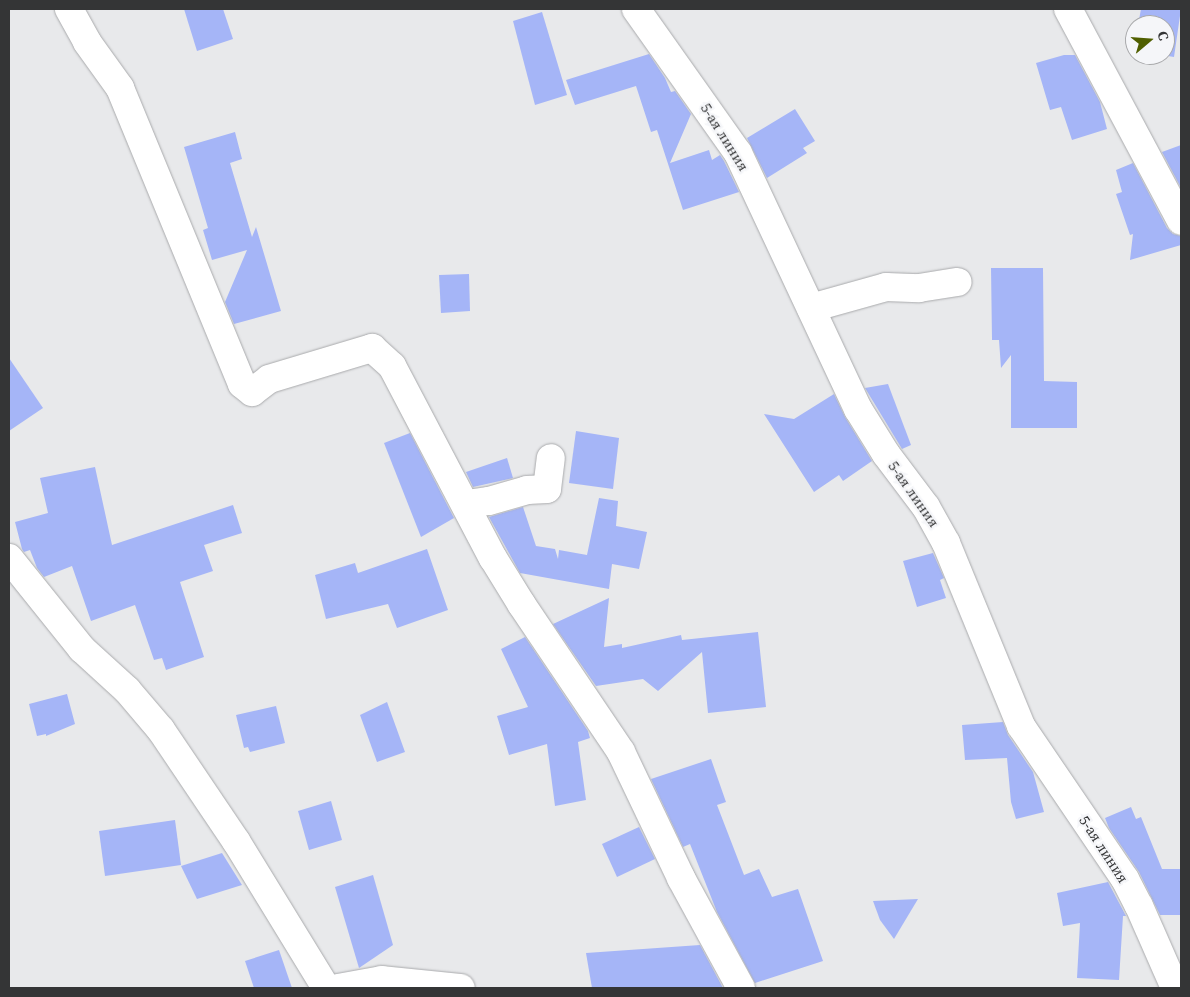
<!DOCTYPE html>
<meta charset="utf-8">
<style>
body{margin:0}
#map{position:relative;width:1190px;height:997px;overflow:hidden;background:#e8e9eb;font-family:"Source Serif 4",serif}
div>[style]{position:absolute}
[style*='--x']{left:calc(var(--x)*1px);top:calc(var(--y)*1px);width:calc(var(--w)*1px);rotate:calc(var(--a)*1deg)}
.building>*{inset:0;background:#a5b5f7}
.roads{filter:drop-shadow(0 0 1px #a9aaac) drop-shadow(0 0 1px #a9aaac)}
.minor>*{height:28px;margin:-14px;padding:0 14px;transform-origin:14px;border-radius:14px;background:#fff}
span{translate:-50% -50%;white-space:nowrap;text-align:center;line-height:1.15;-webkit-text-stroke:4.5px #f5f6f9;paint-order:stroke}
.street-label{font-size:15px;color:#343536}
.frame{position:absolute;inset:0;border:10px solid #343536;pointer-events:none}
.north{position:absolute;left:1125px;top:15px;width:50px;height:50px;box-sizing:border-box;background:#f5f6f9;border:1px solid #a8a9ab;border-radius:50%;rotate:72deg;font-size:14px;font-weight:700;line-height:20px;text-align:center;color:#343536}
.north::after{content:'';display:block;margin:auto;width:18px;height:22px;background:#505f01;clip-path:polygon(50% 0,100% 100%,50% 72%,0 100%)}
</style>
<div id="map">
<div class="building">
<i style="clip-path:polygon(184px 9px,223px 9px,233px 39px,197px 51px)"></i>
<i style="clip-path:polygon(1141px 9px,1181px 9px,1174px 57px,1162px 55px,1165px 55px,1165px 25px,1138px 25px)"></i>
<i style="clip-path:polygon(542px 12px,567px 95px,535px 105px,513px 21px)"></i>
<i style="clip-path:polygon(649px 54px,665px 78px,671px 92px,675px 91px,691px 114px,670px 163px,709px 150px,712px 160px,720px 155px,724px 161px,739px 192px,683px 210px,657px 130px,651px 132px,636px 86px,575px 105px,566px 80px)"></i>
<i style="clip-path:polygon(1064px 55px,1075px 55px,1100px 102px,1107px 129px,1072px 140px,1061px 107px,1050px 110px,1036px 63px)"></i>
<i style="clip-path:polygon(795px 109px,815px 141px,803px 148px,807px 153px,767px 178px,747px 138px)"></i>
<i style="clip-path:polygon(235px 132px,242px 159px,230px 163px,252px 237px,256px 227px,281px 311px,234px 324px,225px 302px,247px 250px,212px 260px,203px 230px,208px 228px,184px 147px)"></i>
<i style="clip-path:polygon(1181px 145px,1181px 188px,1162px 152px)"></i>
<i style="clip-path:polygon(1133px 163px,1167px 228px,1173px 234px,1181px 236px,1181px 245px,1130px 260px,1133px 234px,1130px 235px,1116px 194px,1122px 192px,1116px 170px)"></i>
<i style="clip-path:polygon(991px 268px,1043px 268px,1044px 381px,1077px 382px,1077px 428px,1011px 428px,1011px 355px,1001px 368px,999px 340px,992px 340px)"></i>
<i style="clip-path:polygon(469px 274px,470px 311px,441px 313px,439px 275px)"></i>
<i style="clip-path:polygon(9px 358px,43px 408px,9px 431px)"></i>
<i style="clip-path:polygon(888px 384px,911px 445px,902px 449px,865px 388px)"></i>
<i style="clip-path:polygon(834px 394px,845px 417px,872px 461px,843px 481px,839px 475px,814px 492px,764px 414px,794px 419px)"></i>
<i style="clip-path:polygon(576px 431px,619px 438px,613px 489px,569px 483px)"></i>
<i style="clip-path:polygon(410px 433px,454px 518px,421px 537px,384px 443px)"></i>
<i style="clip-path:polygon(507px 458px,513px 478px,473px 487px,466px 472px)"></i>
<i style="clip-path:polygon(95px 467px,112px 545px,233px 505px,242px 533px,204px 545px,213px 571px,180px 582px,204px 657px,166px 670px,162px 658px,154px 660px,135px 605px,91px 621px,72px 566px,44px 577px,37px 568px,30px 550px,24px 552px,22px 549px,15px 522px,48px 513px,40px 478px)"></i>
<i style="clip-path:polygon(599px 498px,618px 501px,616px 526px,647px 532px,639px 569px,612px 564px,609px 589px,520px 573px,489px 517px,523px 507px,536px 546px,555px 549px,558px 559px,559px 550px,587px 555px)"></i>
<i style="clip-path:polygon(427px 549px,448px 610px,397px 628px,388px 604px,326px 619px,315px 575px,355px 563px,358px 573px)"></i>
<i style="clip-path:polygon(933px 553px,944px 578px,940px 580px,946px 598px,917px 607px,903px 561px)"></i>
<i style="clip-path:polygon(609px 598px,604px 647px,622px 644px,622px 648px,681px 635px,682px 640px,758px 632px,766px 707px,708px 713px,702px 652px,658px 691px,643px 679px,596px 686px,553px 624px)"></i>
<i style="clip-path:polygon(525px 637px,588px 731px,590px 738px,578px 742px,586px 800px,555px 806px,547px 744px,509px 755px,497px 716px,528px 707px,501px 649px)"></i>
<i style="clip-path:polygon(67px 694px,75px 724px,46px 736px,46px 734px,37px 736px,29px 704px)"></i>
<i style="clip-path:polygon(387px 702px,405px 752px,377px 762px,360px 715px)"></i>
<i style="clip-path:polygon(276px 706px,285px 743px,250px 752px,248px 747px,244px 748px,236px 715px)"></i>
<i style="clip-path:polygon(1003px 722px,1008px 735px,1033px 772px,1044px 812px,1016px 819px,1011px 802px,1007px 758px,965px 760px,962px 725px)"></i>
<i style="clip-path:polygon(711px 759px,726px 802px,717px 805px,744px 875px,759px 869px,772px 897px,798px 889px,823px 961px,755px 983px,717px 912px,690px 844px,683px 847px,651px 779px)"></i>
<i style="clip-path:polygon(331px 801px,342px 840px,309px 850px,298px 811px)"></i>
<i style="clip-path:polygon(1131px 807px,1136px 819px,1141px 817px,1162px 869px,1181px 869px,1181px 915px,1160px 915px,1139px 872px,1109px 828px,1105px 818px)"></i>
<i style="clip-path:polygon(175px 820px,181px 865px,105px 876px,99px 831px)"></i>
<i style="clip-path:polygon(639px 827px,655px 859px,617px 877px,602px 844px)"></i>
<i style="clip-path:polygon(222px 853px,242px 885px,197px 899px,181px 866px)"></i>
<i style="clip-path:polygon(373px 875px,393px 945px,359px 968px,335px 887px)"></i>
<i style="clip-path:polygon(1108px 882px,1126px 916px,1123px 916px,1119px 980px,1077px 978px,1080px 923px,1063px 926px,1057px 893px)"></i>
<i style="clip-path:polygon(918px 899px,894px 939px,880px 920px,873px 901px)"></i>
<i style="clip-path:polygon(700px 945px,723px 988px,592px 988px,586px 953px)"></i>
<i style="clip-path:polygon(279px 950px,292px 988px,254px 988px,245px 961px)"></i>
</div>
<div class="roads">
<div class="minor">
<i style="--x:69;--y:9;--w:38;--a:61"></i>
<i style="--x:87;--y:42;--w:57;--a:54.3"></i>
<i style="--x:120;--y:88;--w:320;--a:67.6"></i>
<i style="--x:242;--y:384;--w:13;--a:39"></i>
<i style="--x:252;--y:392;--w:21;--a:-37"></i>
<i style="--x:269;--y:379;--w:108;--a:-16.8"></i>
<i style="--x:372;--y:348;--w:27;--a:42"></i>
<i style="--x:392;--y:366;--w:217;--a:62.3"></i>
<i style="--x:493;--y:558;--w:55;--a:58.3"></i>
<i style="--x:522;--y:605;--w:177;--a:56"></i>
<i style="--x:621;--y:752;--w:140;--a:64.5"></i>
<i style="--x:681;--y:878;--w:125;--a:61.4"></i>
<i style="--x:636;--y:9;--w:176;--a:54.7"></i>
<i style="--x:738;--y:153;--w:283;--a:64.9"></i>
<i style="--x:858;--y:409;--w:53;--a:58.1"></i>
<i style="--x:886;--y:454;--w:66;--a:53"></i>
<i style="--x:926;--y:507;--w:41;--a:60.9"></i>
<i style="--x:946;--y:543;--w:198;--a:67.7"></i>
<i style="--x:1021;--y:726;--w:185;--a:55.8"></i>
<i style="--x:1125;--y:879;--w:30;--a:63"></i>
<i style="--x:1139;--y:906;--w:90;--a:66.3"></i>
<i style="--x:1068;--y:9;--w:240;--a:61.9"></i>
<i style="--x:811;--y:308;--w:78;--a:-15.6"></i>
<i style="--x:886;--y:287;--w:33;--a:2"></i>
<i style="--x:919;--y:288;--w:39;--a:-9"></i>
<i style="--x:467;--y:504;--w:22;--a:-8"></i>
<i style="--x:489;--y:501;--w:40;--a:-16"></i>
<i style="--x:527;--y:490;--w:20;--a:-3"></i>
<i style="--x:547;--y:489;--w:31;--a:-83"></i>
<i style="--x:9;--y:558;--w:117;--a:51.3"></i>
<i style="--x:82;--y:649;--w:61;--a:42.3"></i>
<i style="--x:127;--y:690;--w:52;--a:49.6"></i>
<i style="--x:161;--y:730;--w:134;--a:56"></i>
<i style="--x:236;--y:841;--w:172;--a:58.5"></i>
<i style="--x:338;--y:988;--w:45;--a:-10.3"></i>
<i style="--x:382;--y:980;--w:79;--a:5.8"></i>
</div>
</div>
<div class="street-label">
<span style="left:725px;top:137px;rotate:58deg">5-ая линия</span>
<span style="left:914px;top:494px;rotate:55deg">5-ая линия</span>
<span style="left:1104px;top:849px;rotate:57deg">5-ая линия</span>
</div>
<div class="frame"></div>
<div class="north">С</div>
</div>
